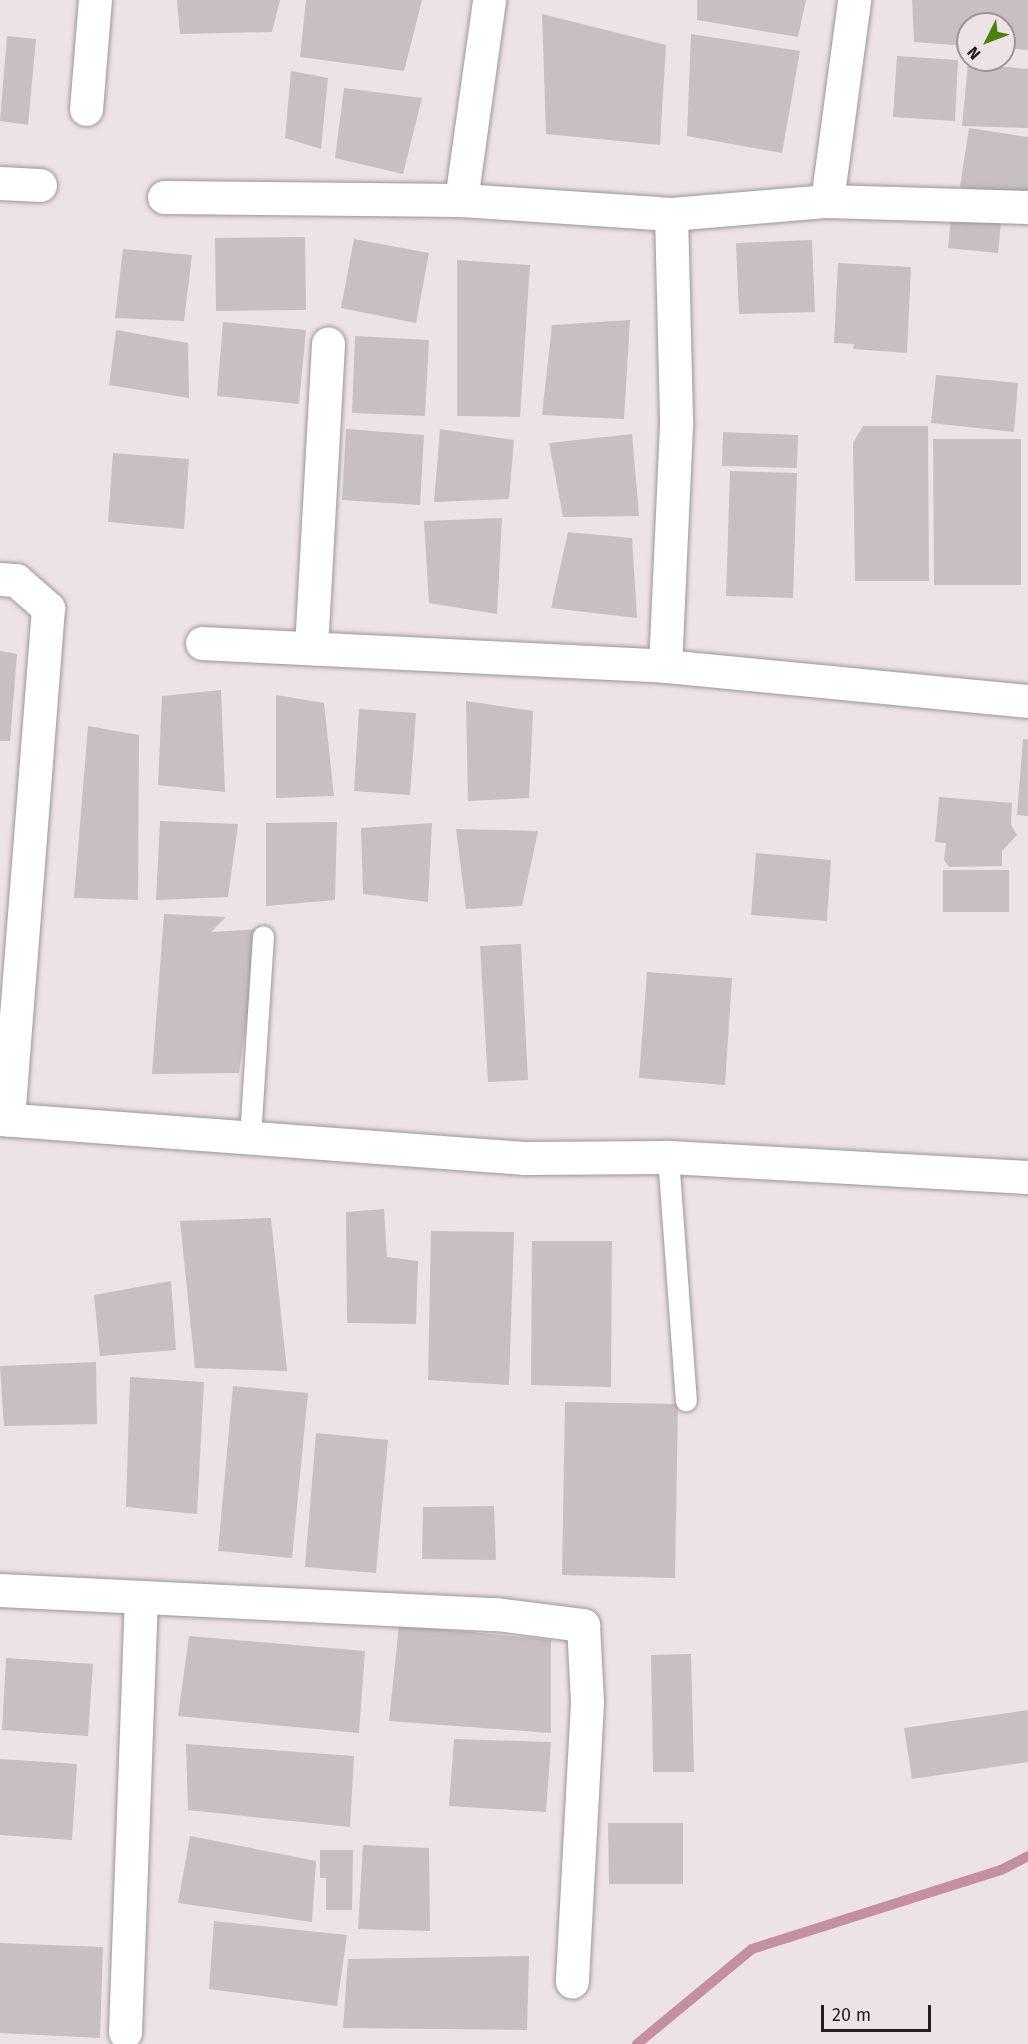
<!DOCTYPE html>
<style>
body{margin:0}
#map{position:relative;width:1028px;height:2044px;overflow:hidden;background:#ede3e7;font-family:"Fira Sans",sans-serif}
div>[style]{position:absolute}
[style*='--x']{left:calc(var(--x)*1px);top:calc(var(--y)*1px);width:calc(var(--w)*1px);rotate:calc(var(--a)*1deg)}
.stream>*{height:10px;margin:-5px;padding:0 5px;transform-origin:5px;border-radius:5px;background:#c58fa2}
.building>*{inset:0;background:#c8bfc2}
.roads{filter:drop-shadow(0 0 2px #9d9597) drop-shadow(0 0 2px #9d9597)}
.service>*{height:21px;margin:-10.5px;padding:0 10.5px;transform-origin:10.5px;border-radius:10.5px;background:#fff}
.minor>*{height:33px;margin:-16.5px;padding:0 16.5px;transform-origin:16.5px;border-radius:16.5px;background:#fff}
span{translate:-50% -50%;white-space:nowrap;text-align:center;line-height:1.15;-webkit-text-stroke:6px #ede3e7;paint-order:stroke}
.north{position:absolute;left:956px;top:12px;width:60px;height:60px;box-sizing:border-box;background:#ede3e7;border:2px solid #9c9497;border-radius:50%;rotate:228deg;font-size:16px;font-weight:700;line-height:24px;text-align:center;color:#221e1f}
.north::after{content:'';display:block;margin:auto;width:21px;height:27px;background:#4d8012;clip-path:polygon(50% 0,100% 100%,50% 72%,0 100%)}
.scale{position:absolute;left:821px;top:2005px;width:110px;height:27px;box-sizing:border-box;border:3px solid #221e1f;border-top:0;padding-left:8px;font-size:18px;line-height:21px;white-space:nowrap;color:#221e1f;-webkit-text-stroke:4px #ede3e7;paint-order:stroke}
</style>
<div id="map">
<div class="stream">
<i style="--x:637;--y:2044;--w:149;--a:-39.6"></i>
<i style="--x:752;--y:1949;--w:261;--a:-17.6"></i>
<i style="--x:1001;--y:1870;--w:30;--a:-27"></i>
</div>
<div class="building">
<i style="clip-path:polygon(177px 0,280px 0,272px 32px,180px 34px)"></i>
<i style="clip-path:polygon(306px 0,422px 0,404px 71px,300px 57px)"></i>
<i style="clip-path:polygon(697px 0,806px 0,798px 37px,697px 20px)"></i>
<i style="clip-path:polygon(912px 0,1028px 0,1028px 50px,1004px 48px,1004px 24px,968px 24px,968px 46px,914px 42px)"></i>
<i style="clip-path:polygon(542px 14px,666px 45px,660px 145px,546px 134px)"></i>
<i style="clip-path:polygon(691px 34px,800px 51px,782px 153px,687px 136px)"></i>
<i style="clip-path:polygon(7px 36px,36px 39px,28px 125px,0 121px)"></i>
<i style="clip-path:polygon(897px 56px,958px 60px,955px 121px,893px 117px)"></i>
<i style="clip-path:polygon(968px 63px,1028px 69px,1028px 128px,962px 126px)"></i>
<i style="clip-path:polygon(291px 71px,328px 78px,321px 149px,285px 138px)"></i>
<i style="clip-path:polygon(344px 88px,422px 98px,403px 174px,335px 158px)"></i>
<i style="clip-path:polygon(969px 128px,1028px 137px,1028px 197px,960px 187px)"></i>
<i style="clip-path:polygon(951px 217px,1001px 222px,998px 253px,948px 248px)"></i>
<i style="clip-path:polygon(305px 237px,306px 310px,216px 311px,215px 238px)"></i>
<i style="clip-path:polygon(354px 239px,429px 253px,416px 323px,341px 308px)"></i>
<i style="clip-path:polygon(812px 240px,815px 312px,739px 314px,736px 243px)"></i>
<i style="clip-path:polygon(123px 249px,192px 255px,184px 321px,115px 318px)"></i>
<i style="clip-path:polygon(457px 260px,530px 265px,520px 417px,457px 416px)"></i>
<i style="clip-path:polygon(838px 263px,911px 267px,907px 353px,853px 349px,854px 344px,834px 343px)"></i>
<i style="clip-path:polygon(630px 320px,624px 419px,542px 415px,552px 325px)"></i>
<i style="clip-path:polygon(223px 322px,306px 330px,299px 404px,217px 396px)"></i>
<i style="clip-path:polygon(116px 330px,188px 343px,189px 398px,109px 385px)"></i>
<i style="clip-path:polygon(355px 336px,429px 340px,425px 416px,352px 413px)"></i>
<i style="clip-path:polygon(936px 375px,1018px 383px,1014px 432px,931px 423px)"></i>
<i style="clip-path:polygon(863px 426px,928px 426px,929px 581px,855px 581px,853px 443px)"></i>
<i style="clip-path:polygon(346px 429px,424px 435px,420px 505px,342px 500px)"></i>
<i style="clip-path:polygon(440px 429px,514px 440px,509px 499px,434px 502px)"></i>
<i style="clip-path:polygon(723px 432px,798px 435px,797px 468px,722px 466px)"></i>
<i style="clip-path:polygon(632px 434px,639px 516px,563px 517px,549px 443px)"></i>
<i style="clip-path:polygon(933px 439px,1021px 439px,1021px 585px,934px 585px)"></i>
<i style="clip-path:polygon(113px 453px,189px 459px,184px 529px,108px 522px)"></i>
<i style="clip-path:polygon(730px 471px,797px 473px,793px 598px,726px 596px)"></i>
<i style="clip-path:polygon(502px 518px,497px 614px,429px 603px,424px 521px)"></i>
<i style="clip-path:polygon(568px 532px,632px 538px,637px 618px,551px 608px)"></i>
<i style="clip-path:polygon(0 651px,17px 654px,10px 741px,0 741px)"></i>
<i style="clip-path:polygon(221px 690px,225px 792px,158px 785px,162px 696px)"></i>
<i style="clip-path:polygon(276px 695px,324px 703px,334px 796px,276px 798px)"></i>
<i style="clip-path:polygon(466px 701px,533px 711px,529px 798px,468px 801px)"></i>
<i style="clip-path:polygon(359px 709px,416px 713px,410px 795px,354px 791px)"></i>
<i style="clip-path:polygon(88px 726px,139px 735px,138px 900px,74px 898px)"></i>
<i style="clip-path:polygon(1023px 739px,1028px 739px,1028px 816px,1017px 815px)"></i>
<i style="clip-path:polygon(939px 797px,1012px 803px,1011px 825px,1017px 835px,1002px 851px,1002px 866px,949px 867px,944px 860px,946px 843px,935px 842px)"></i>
<i style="clip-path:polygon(160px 821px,238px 824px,228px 897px,156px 900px)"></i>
<i style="clip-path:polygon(337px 822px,335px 900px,266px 906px,266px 823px)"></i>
<i style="clip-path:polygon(432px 823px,428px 902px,363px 894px,361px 828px)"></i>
<i style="clip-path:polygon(456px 829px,538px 831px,522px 906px,466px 909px)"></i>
<i style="clip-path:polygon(756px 853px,831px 860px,827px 921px,751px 915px)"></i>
<i style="clip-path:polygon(943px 870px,1009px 870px,1009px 912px,943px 912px)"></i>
<i style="clip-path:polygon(164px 914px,226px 917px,211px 932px,260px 929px,239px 1073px,152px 1074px)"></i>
<i style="clip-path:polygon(521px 944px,528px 1080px,488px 1082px,480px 946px)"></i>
<i style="clip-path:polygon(647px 972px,732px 978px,725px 1085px,639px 1078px)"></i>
<i style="clip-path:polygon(384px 1209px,387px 1257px,418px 1261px,416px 1324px,347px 1323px,346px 1212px)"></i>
<i style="clip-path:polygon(271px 1218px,287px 1371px,195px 1368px,180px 1221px)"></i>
<i style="clip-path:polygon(431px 1231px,514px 1232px,509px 1385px,428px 1380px)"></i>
<i style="clip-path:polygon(532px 1241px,612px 1241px,611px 1387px,531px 1385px)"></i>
<i style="clip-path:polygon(171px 1281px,176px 1350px,100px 1356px,94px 1295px)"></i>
<i style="clip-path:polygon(96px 1362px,97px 1424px,4px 1426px,0 1366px)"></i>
<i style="clip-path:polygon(130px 1377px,204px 1382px,197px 1514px,126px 1507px)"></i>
<i style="clip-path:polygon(233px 1386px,308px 1393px,292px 1558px,218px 1551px)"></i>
<i style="clip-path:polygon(565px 1402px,678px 1404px,675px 1578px,562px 1575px)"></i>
<i style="clip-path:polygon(316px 1433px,388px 1440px,376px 1573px,305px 1567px)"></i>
<i style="clip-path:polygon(494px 1506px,496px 1560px,422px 1559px,423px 1507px)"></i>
<i style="clip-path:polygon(399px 1625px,551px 1640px,551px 1733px,389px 1721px)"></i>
<i style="clip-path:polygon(189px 1636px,365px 1651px,359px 1733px,178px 1716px)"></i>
<i style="clip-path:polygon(691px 1654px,694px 1772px,653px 1772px,651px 1655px)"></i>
<i style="clip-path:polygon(6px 1658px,93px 1664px,88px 1736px,2px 1730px)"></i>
<i style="clip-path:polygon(1028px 1710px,1028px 1762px,912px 1779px,904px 1728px)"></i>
<i style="clip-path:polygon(454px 1739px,551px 1742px,546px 1812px,449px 1806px)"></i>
<i style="clip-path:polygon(186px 1744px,354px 1756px,350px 1827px,188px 1810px)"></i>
<i style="clip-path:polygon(0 1759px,77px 1764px,72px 1840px,0 1835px)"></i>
<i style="clip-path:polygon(608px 1823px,683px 1823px,683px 1884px,609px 1884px)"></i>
<i style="clip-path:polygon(190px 1836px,316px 1861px,312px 1922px,178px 1903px)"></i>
<i style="clip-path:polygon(363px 1845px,429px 1848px,430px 1931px,358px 1929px)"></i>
<i style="clip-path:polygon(320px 1850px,353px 1850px,352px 1910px,326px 1910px,326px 1878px,320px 1878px)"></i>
<i style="clip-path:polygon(214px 1921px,347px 1935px,337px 2006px,209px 1989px)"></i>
<i style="clip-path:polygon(0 1943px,103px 1947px,100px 2038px,0 2033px)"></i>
<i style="clip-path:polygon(529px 1956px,527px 2030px,343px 2028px,348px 1959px)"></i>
</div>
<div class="roads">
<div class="service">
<i style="--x:250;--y:1137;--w:201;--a:-86.3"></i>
<i style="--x:668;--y:1157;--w:244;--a:85.8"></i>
</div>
<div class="minor">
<i style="--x:86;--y:109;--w:109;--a:-85.3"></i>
<i style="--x:0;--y:183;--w:40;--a:2.9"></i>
<i style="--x:164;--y:197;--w:297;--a:0.6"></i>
<i style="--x:461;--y:200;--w:210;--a:3.8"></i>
<i style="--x:671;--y:214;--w:157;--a:-4.8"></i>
<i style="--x:827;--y:201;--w:201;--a:1.7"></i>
<i style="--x:461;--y:200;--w:202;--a:-82"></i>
<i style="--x:827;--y:201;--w:203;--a:-82.3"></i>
<i style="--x:671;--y:214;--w:211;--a:88.6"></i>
<i style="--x:676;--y:425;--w:241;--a:92.6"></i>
<i style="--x:665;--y:666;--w:365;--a:5.5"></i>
<i style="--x:0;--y:579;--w:16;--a:4"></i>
<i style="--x:16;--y:580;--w:43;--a:41.2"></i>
<i style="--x:48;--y:608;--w:513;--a:94.48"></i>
<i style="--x:202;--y:643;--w:464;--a:2.8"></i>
<i style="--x:311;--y:648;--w:305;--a:-86.8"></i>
<i style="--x:0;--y:1119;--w:526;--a:4.25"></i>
<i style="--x:525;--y:1158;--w:143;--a:-0.4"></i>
<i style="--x:668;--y:1157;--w:361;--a:3.2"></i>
<i style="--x:0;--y:1590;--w:497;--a:2.8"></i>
<i style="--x:496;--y:1614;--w:88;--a:7.2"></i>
<i style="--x:583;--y:1625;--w:77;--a:87"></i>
<i style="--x:587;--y:1702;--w:280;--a:93.1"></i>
<i style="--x:125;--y:2032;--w:433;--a:-87.9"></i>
</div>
</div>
<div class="north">N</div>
<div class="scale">20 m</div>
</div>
